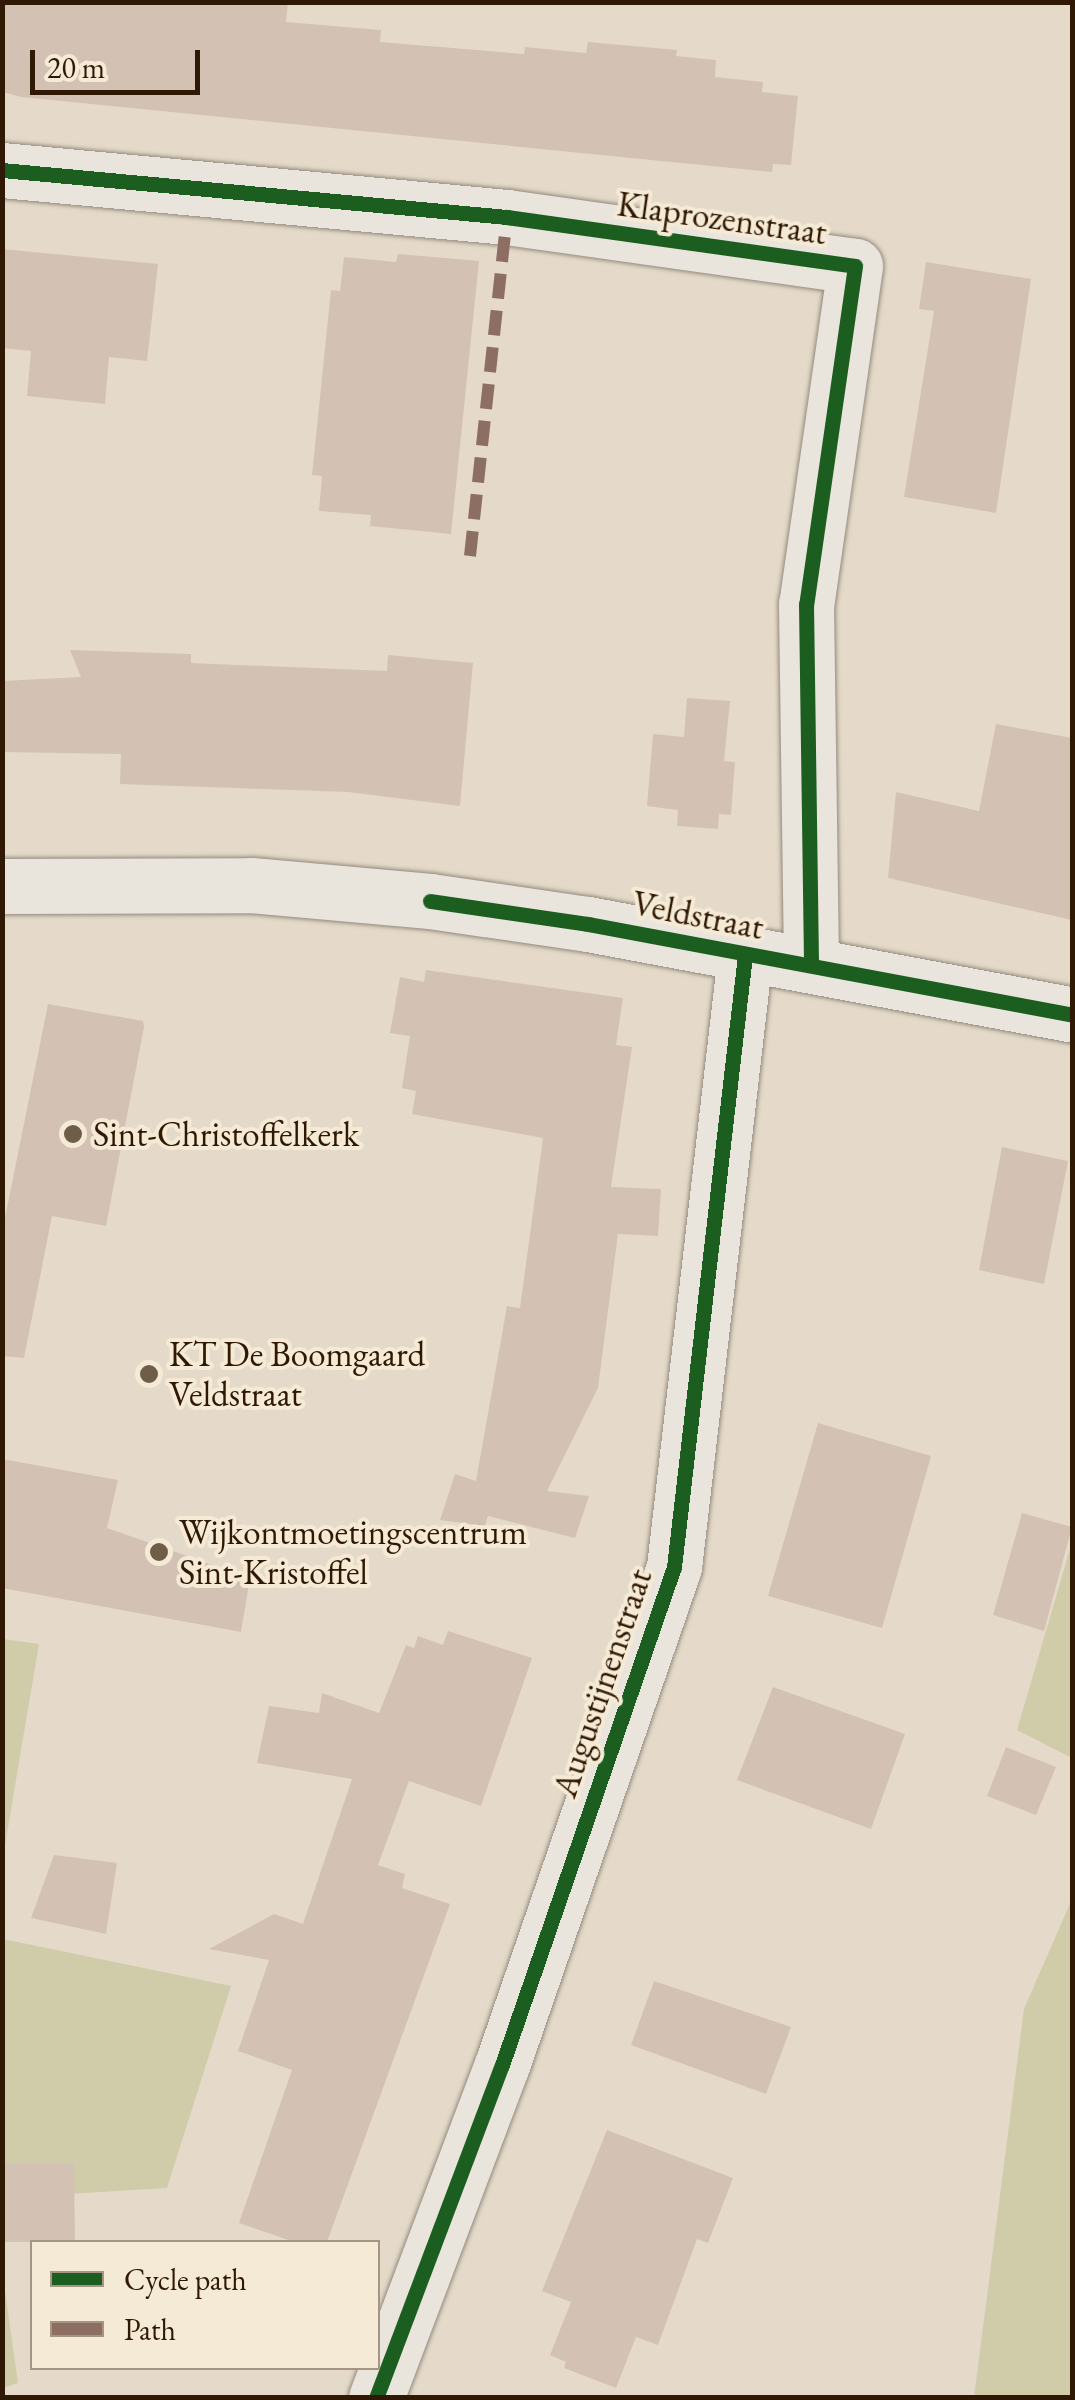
<!DOCTYPE html>
<style>
body{margin:0}
#map{position:relative;width:1075px;height:2400px;overflow:hidden;background:#e5dac9;font-family:"EB Garamond",serif}
div>[style]{position:absolute}
[style*='--x']{left:calc(var(--x)*1px);top:calc(var(--y)*1px);width:calc(var(--w)*1px);rotate:calc(var(--a)*1deg)}
.green>*{inset:0;background:#d0cca9}
.building>*{inset:0;background:#d3c2b4}
.roads{filter:drop-shadow(0 0 2px #938a7e) drop-shadow(0 0 2px #938a7e)}
.minor>*{height:55px;margin:-27.5px;padding:0 27.5px;transform-origin:27.5px;border-radius:27.5px;background:#eae5dc}
.quiet>*{height:12px;margin-top:-6px;transform-origin:0;background:repeating-linear-gradient(90deg,#8d6e63 0 25px,transparent 0 37px)}
.cycleway>*{height:15px;margin:-7.5px;padding:0 7.5px;transform-origin:7.5px;border-radius:7.5px;background:#1b5e20}
.dots>*{width:28px;height:28px;translate:-50% -50%;box-sizing:border-box;border:5px solid #f5ead5;border-radius:50%}
span{translate:-50% -50%;white-space:nowrap;text-align:center;line-height:1.15;-webkit-text-stroke:8px #f5ead5;paint-order:stroke}
.street-label{font-size:35px;color:#2f1904}
.poi-label{font-size:35px;color:#2f1904}
.left{translate:0 -50%;text-align:left}
.frame{position:absolute;inset:0;border:5px solid #2f1904;pointer-events:none}
.legend{position:absolute;left:30px;top:2240px;width:350px;height:130px;box-sizing:border-box;background:#f5ead5;border:2px solid #a69681;margin:0;padding:12px 18px;list-style:none;font-size:30px;color:#2f1904}
.legend li{display:flex;align-items:center;gap:20px;height:50px}
.legend b{width:50px;border:2px solid #a69681}
.scale{position:absolute;left:30px;top:50px;width:170px;height:45px;box-sizing:border-box;border:5px solid #2f1904;border-top:0;padding-left:12px;font-size:30px;line-height:35px;white-space:nowrap;color:#2f1904;-webkit-text-stroke:8px #f5ead5;paint-order:stroke}
</style>
<div id="map">
<div class="green">
<i style="clip-path:polygon(1072px 1542px,1072px 1758px,1017px 1730px)"></i>
<i style="clip-path:polygon(3px 1639px,39px 1644px,3px 1857px,2px 1639px)"></i>
<i style="clip-path:polygon(1072px 1899px,1072px 2397px,974px 2397px,1024px 2009px)"></i>
<i style="clip-path:polygon(3px 1939px,231px 1986px,167px 2188px,3px 2198px)"></i>
<i style="clip-path:polygon(2px 2270px,18px 2383px,3px 2388px,2px 2388px)"></i>
</div>
<div class="building">
<i style="clip-path:polygon(2px 2px,288px 2px,286px 22px,381px 30px,380px 42px,524px 54px,525px 47px,586px 53px,588px 42px,677px 50px,676px 56px,716px 60px,715px 77px,763px 82px,762px 92px,798px 96px,791px 165px,773px 164px,772px 172px,21px 97px,2px 92px)"></i>
<i style="clip-path:polygon(2px 249px,158px 264px,147px 361px,109px 357px,105px 404px,27px 396px,31px 351px,2px 348px)"></i>
<i style="clip-path:polygon(398px 254px,479px 261px,451px 534px,370px 526px,371px 515px,319px 511px,322px 476px,312px 475px,331px 290px,340px 291px,344px 257px,396px 262px)"></i>
<i style="clip-path:polygon(926px 262px,1031px 279px,996px 513px,904px 497px,934px 311px,919px 309px)"></i>
<i style="clip-path:polygon(70px 650px,191px 654px,191px 663px,387px 671px,388px 655px,473px 663px,460px 806px,348px 792px,120px 784px,121px 754px,2px 752px,2px 681px,81px 677px)"></i>
<i style="clip-path:polygon(687px 698px,730px 701px,724px 761px,735px 762px,731px 815px,719px 814px,718px 829px,677px 826px,678px 810px,647px 806px,653px 734px,684px 737px)"></i>
<i style="clip-path:polygon(996px 724px,1072px 738px,1072px 920px,888px 878px,896px 792px,979px 811px)"></i>
<i style="clip-path:polygon(426px 970px,623px 998px,616px 1045px,632px 1047px,611px 1187px,661px 1189px,658px 1236px,618px 1234px,598px 1388px,547px 1491px,589px 1496px,575px 1538px,488px 1516px,485px 1526px,440px 1520px,455px 1474px,476px 1481px,507px 1306px,520px 1308px,543px 1138px,412px 1114px,416px 1091px,402px 1088px,410px 1036px,390px 1033px,400px 977px,424px 982px)"></i>
<i style="clip-path:polygon(48px 1004px,143px 1021px,144px 1027px,106px 1226px,52px 1216px,24px 1358px,2px 1356px,2px 1233px)"></i>
<i style="clip-path:polygon(1002px 1147px,1068px 1161px,1044px 1284px,979px 1270px)"></i>
<i style="clip-path:polygon(818px 1423px,931px 1456px,882px 1628px,768px 1596px)"></i>
<i style="clip-path:polygon(2px 1459px,118px 1480px,107px 1528px,250px 1578px,241px 1632px,2px 1588px)"></i>
<i style="clip-path:polygon(1022px 1513px,1072px 1527px,1044px 1631px,993px 1615px)"></i>
<i style="clip-path:polygon(448px 1631px,532px 1658px,481px 1806px,409px 1781px,378px 1865px,405px 1874px,402px 1888px,450px 1904px,327px 2242px,294px 2242px,239px 2223px,292px 2070px,238px 2051px,269px 1960px,209px 1949px,274px 1914px,303px 1924px,352px 1779px,257px 1763px,269px 1706px,319px 1713px,322px 1693px,379px 1713px,406px 1645px,414px 1648px,418px 1636px,443px 1645px)"></i>
<i style="clip-path:polygon(773px 1687px,905px 1734px,871px 1829px,737px 1780px)"></i>
<i style="clip-path:polygon(1006px 1747px,1056px 1767px,1036px 1815px,987px 1796px)"></i>
<i style="clip-path:polygon(54px 1855px,117px 1863px,106px 1934px,31px 1918px)"></i>
<i style="clip-path:polygon(654px 1981px,791px 2027px,766px 2094px,631px 2045px)"></i>
<i style="clip-path:polygon(607px 2130px,733px 2178px,708px 2243px,697px 2239px,658px 2345px,636px 2337px,616px 2388px,564px 2368px,566px 2362px,550px 2355px,571px 2302px,542px 2291px)"></i>
<i style="clip-path:polygon(2px 2164px,74px 2164px,75px 2242px,2px 2242px)"></i>
</div>
<div class="roads">
<div class="minor">
<i style="--x:2;--y:170;--w:507;--a:5.32"></i>
<i style="--x:507;--y:217;--w:351;--a:8"></i>
<i style="--x:855;--y:266;--w:342;--a:98.2"></i>
<i style="--x:806;--y:604;--w:361;--a:89.2"></i>
<i style="--x:2;--y:886;--w:249;--a:-0.2"></i>
<i style="--x:251;--y:885;--w:180;--a:5.1"></i>
<i style="--x:430;--y:901;--w:160;--a:8.3"></i>
<i style="--x:588;--y:924;--w:492;--a:10.6"></i>
<i style="--x:376;--y:2398;--w:356;--a:-69.3"></i>
<i style="--x:502;--y:2065;--w:527;--a:-70.95"></i>
<i style="--x:674;--y:1567;--w:616;--a:-83.38"></i>
</div>
</div>
<div class="quiet">
<i style="--x:470;--y:556;--w:341;--a:-83.8"></i>
</div>
<div class="cycleway">
<i style="--x:2;--y:170;--w:507;--a:5.32"></i>
<i style="--x:507;--y:217;--w:351;--a:8"></i>
<i style="--x:855;--y:266;--w:342;--a:98.2"></i>
<i style="--x:806;--y:604;--w:361;--a:89.2"></i>
<i style="--x:430;--y:901;--w:160;--a:8.3"></i>
<i style="--x:588;--y:924;--w:492;--a:10.6"></i>
<i style="--x:376;--y:2398;--w:356;--a:-69.3"></i>
<i style="--x:502;--y:2065;--w:527;--a:-70.95"></i>
<i style="--x:674;--y:1567;--w:616;--a:-83.38"></i>
</div>
<div class="dots">
<i style="left:73px;top:1134px;background:#6f5d49"></i>
<i style="left:149px;top:1374px;background:#6f5d49"></i>
<i style="left:159px;top:1552px;background:#6f5d49"></i>
</div>
<div class="street-label">
<span style="left:722px;top:218px;rotate:8deg">Klaprozenstraat</span>
<span style="left:698px;top:915px;rotate:11deg">Veldstraat</span>
<span style="left:602px;top:1683px;rotate:-71deg">Augustijnenstraat</span>
</div>
<div class="poi-label">
<span class="left" style="left:93px;top:1134px">Sint-Christoffelkerk</span>
<span class="left" style="left:169px;top:1374px">KT De Boomgaard<br>Veldstraat</span>
<span class="left" style="left:179px;top:1552px">Wijkontmoetingscentrum<br>Sint-Kristoffel</span>
</div>
<div class="frame"></div>
<ul class="legend">
<li><b style="height:12px;background:#1b5e20"></b>Cycle path</li>
<li><b style="height:12px;background:#8d6e63"></b>Path</li>
</ul>
<div class="scale">20 m</div>
</div>
